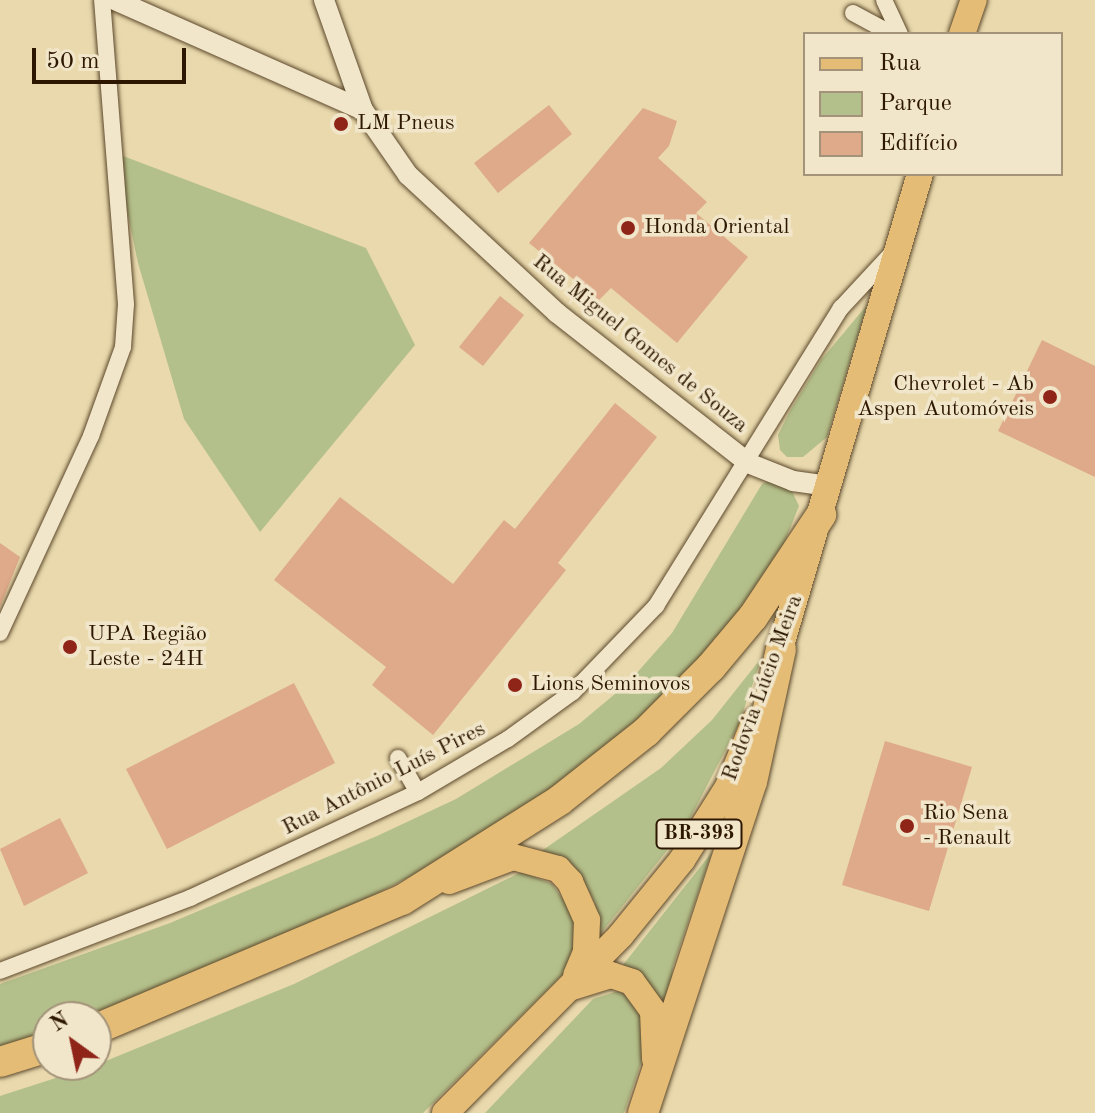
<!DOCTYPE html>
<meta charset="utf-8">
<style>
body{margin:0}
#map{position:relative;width:1095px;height:1113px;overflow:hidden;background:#e9d9ad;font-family:"Old Standard TT",serif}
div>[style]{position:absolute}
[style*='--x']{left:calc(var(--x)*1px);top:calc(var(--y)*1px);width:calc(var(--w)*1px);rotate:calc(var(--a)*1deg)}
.green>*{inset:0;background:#b4c08b}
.building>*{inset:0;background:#deaa89}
.roads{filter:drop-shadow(0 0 2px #5c482b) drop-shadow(0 0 2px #5c482b)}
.minor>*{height:16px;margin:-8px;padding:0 8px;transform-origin:8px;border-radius:8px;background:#f1e6ca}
.tertiary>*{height:20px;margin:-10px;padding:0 10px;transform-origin:10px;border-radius:10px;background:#f1e6ca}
.primary>*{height:26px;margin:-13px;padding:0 13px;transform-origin:13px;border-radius:13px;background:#e4bc76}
.motorway>*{height:30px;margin:-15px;padding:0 15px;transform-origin:15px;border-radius:15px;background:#e4bc76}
.dots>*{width:22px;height:22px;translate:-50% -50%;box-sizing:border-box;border:4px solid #f1e6ca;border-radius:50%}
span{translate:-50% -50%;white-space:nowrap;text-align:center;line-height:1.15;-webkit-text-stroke:7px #f1e6ca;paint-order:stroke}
.shield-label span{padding:2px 6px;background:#f1e6ca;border:2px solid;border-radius:6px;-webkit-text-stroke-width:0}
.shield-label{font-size:20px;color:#2d1700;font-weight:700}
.poi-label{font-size:22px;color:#2d1700}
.left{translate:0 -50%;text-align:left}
.right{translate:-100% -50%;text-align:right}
.street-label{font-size:22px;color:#2d1700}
.legend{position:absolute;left:803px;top:32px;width:260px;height:144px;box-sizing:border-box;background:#f1e6ca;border:2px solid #a39379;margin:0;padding:10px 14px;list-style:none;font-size:24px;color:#2d1700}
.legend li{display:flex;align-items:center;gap:16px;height:40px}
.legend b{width:40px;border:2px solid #a39379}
.north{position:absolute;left:32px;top:1001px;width:80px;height:80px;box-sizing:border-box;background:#f1e6ca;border:2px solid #a39379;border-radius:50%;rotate:327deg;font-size:22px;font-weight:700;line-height:32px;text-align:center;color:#2d1700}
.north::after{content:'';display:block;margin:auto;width:28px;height:36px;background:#8f2418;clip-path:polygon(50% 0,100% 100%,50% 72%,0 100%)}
.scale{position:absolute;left:32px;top:48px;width:154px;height:36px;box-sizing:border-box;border:4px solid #2d1700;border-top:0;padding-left:10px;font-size:24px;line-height:28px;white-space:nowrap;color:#2d1700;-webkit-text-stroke:6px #f1e6ca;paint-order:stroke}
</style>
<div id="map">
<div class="green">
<i style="clip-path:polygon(115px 153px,366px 248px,415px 345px,260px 532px,184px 419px,138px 263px)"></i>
<i style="clip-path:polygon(867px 305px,827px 437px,803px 457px,787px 457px,780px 450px,778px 435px,790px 411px,821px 360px)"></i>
<i style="clip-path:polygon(771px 480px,791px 489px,799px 506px,779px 556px,735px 623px,621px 743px,434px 864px,359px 903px,96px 1017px,48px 1017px,48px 1037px,0 1051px,0 984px,170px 923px,377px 836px,456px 799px,579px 724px,628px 683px,672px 633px,762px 484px)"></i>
<i style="clip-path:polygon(762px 657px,738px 726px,685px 828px,597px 938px,595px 903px,584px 882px,540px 852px,661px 768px,712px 720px)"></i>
<i style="clip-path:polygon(712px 852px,673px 966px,666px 1031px,619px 970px)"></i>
<i style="clip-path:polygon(521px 872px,552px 884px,574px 915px,578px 940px,569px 968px,423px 1113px,0 1113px,0 1096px,96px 1065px,294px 984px)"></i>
<i style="clip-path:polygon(618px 991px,638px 1002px,648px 1042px,624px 1113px,485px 1113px,593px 999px)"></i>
</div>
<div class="building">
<i style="clip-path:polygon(549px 105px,572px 134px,498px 193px,474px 163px)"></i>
<i style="clip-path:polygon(643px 108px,677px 121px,669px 146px,658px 158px,707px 202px,696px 213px,748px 257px,677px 343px,611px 288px,599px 300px,529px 243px)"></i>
<i style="clip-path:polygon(500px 296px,524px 315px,483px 366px,459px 347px)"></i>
<i style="clip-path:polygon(1042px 340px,1095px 366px,1095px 477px,998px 431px)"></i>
<i style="clip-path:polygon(615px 403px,657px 437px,558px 563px,566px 570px,433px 735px,372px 685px,386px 667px,274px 580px,340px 497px,453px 584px,504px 520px,515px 529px)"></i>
<i style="clip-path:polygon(0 543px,20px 557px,0 607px)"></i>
<i style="clip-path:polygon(294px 683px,335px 763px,167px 849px,126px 769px)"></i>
<i style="clip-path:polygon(885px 741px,972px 767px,929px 911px,842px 885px)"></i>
<i style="clip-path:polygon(60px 818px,88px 873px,24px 906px,0 849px)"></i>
</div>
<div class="roads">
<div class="minor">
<i style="--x:884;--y:0;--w:38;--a:65"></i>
<i style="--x:853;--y:13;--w:44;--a:28.3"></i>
<i style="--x:0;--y:633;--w:217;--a:-65.2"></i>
<i style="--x:91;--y:436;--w:95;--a:-70.2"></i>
<i style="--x:123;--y:347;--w:43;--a:-86"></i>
<i style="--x:126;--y:304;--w:305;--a:-94.5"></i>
<i style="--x:398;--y:758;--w:39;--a:60"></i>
<i style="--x:0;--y:971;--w:204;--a:-21"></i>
<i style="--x:190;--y:898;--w:251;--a:-24.9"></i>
<i style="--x:418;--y:792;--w:104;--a:-30.5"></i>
<i style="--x:508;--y:739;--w:80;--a:-35.9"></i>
<i style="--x:573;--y:692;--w:120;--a:-46"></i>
<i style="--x:656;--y:606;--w:351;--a:-58.2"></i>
<i style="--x:841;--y:308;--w:76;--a:-47.1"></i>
</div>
<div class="tertiary">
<i style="--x:115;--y:0;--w:271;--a:23.9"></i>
<i style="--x:324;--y:0;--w:117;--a:70.5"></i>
<i style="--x:363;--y:110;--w:79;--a:55.3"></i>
<i style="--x:408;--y:175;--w:203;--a:42.8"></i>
<i style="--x:557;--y:313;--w:243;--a:38.1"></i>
<i style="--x:748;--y:463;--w:48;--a:21.8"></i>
<i style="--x:793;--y:481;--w:36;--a:8"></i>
</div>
<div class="primary">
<i style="--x:962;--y:34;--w:36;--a:-71"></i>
<i style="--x:774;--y:669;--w:516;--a:-73.57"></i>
<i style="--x:449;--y:881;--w:68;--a:-20.6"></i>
<i style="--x:513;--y:857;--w:47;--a:14.9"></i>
<i style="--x:558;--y:869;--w:18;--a:47"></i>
<i style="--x:570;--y:882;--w:42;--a:65.9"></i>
<i style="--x:587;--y:920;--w:32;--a:92"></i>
<i style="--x:586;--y:952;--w:25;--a:113"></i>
<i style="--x:572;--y:987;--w:41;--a:-17.1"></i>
<i style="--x:611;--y:975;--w:22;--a:18"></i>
<i style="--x:632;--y:982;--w:36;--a:54"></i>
<i style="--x:653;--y:1011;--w:48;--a:87.6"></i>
<i style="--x:445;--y:1113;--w:250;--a:-45.3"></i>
<i style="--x:621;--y:935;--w:97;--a:-50.9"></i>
<i style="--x:682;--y:860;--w:86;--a:-57.8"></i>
<i style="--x:728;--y:787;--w:71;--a:-67.8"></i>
</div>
<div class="motorway">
<i style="--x:96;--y:1029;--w:332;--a:-22.9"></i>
<i style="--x:402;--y:900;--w:187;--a:-32.3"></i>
<i style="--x:560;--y:800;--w:110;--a:-38.3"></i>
<i style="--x:646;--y:732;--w:92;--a:-45"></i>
<i style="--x:711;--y:667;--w:65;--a:-50"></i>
<i style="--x:753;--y:617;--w:123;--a:-56.3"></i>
<i style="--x:0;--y:1062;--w:50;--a:-17.4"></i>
<i style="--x:643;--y:1113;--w:348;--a:-71.8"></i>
<i style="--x:752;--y:782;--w:136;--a:-77.7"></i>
</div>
</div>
<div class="dots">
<i style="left:341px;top:124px;background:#8f2418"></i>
<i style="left:628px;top:228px;background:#8f2418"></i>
<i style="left:1050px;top:397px;background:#8f2418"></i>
<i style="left:70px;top:647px;background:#8f2418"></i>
<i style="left:515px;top:685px;background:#8f2418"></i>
<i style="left:907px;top:826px;background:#8f2418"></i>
</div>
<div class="shield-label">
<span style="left:699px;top:834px">BR-393</span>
</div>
<div class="poi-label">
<span class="left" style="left:357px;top:124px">LM Pneus</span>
<span class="left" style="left:644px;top:228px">Honda Oriental</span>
<span class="right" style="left:1034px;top:397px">Chevrolet - Ab<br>Aspen Automóveis</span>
<span class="left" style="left:88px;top:647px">UPA Região<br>Leste - 24H</span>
<span class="left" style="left:531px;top:685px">Lions Seminovos</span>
<span class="left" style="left:923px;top:826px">Rio Sena<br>- Renault</span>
</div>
<div class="street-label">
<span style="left:640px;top:344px;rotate:39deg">Rua Miguel Gomes de Souza</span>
<span style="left:763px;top:688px;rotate:-70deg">Rodovia Lúcio Meira</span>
<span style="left:384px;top:779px;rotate:-27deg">Rua Antônio Luís Pires</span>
</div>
<ul class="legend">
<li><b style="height:10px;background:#e4bc76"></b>Rua</li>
<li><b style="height:22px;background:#b4c08b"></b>Parque</li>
<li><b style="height:22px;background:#deaa89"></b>Edifício</li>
</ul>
<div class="north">N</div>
<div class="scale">50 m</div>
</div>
